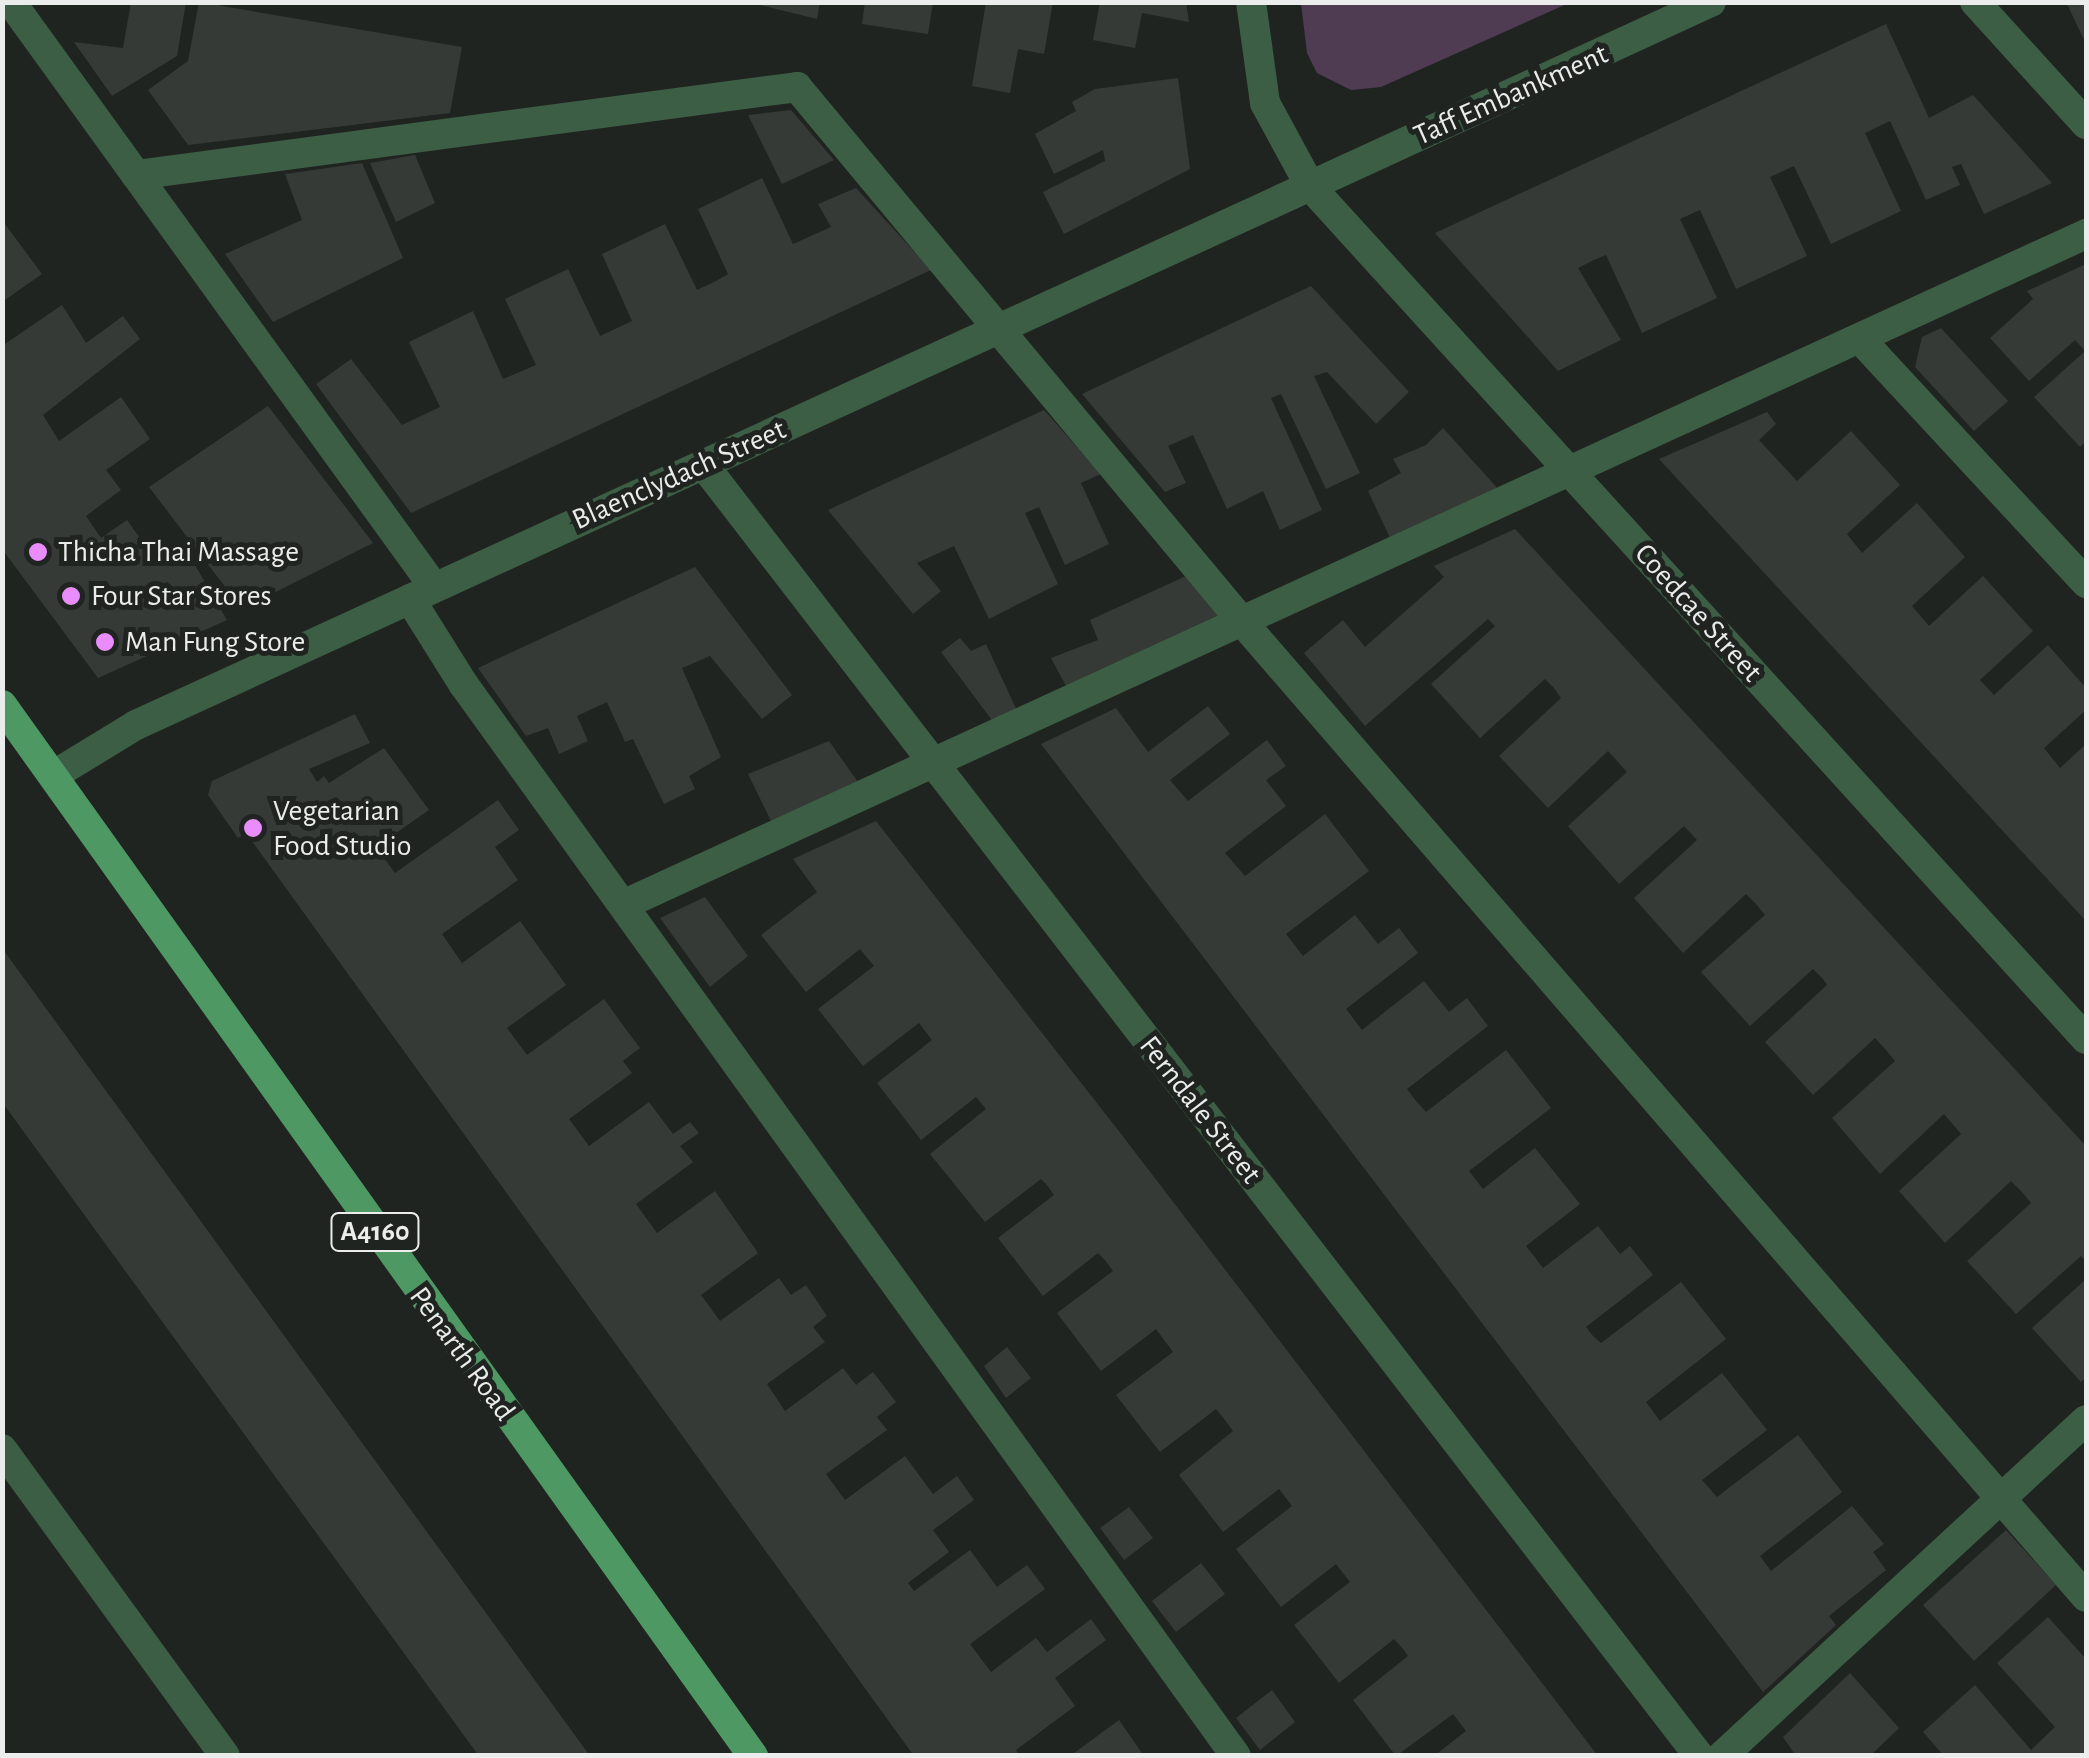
<!DOCTYPE html>
<style>
body{margin:0}
#map{position:relative;width:2089px;height:1758px;overflow:hidden;background:#202421;font-family:"Alegreya Sans",sans-serif}
div>[style]{position:absolute}
[style*='--x']{left:calc(var(--x)*1px);top:calc(var(--y)*1px);width:calc(var(--w)*1px);rotate:calc(var(--a)*1deg)}
.green>*{inset:0;background:#4f3c53}
.building>*{inset:0;background:#353a36}
.minor>*{height:30px;margin:-15px;padding:0 15px;transform-origin:15px;border-radius:15px;background:#3c5e44}
.major>*{height:30px;margin:-15px;padding:0 15px;transform-origin:15px;border-radius:15px;background:#4e9864}
.dots>*{width:28px;height:28px;translate:-50% -50%;box-sizing:border-box;border:5px solid #202421;border-radius:50%}
span{translate:-50% -50%;white-space:nowrap;text-align:center;line-height:1.15;-webkit-text-stroke:10px #202421;paint-order:stroke}
.shield-label span{padding:2px 8px;background:#202421;border:2px solid;border-radius:8px;-webkit-text-stroke-width:0}
.shield-label{font-size:28px;color:#eaedeb;font-weight:700}
.street-label{font-size:30px;color:#eaedeb}
.poi-label{font-size:30px;color:#eaedeb}
.left{translate:0 -50%;text-align:left}
.frame{position:absolute;inset:0;border:5px solid #eaedeb;pointer-events:none}
</style>
<div id="map">
<div class="green">
<i style="clip-path:polygon(1301px 3px,1302px 2px,1569px 3px,1381px 87px,1351px 90px,1317px 73px,1307px 53px)"></i>
</div>
<div class="building">
<i style="clip-path:polygon(131px 2px,186px 2px,177px 56px,112px 96px,74px 42px,123px 48px)"></i>
<i style="clip-path:polygon(199px 2px,462px 47px,450px 113px,188px 145px,148px 90px,188px 61px)"></i>
<i style="clip-path:polygon(748px 2px,820px 2px,817px 19px)"></i>
<i style="clip-path:polygon(865px 2px,933px 2px,928px 34px,862px 24px)"></i>
<i style="clip-path:polygon(986px 2px,1053px 2px,1044px 54px,1018px 49px,1010px 93px,972px 86px)"></i>
<i style="clip-path:polygon(1100px 2px,1186px 2px,1189px 22px,1142px 13px,1135px 48px,1093px 40px)"></i>
<i style="clip-path:polygon(2066px 2px,2086px 2px,2086px 44px)"></i>
<i style="clip-path:polygon(1886px 24px,1929px 118px,1973px 95px,2052px 183px,1984px 214px,1961px 164px,1952px 167px,1960px 185px,1926px 200px,1890px 121px,1865px 133px,1901px 211px,1831px 244px,1794px 166px,1770px 177px,1807px 256px,1736px 289px,1700px 210px,1680px 219px,1717px 298px,1642px 333px,1606px 255px,1594px 260px,1578px 268px,1621px 340px,1558px 371px,1435px 233px)"></i>
<i style="clip-path:polygon(1178px 78px,1190px 169px,1064px 234px,1043px 192px,1105px 161px,1103px 150px,1054px 174px,1035px 134px,1076px 111px,1072px 102px,1095px 89px)"></i>
<i style="clip-path:polygon(791px 110px,834px 160px,782px 184px,748px 115px)"></i>
<i style="clip-path:polygon(415px 155px,435px 203px,396px 222px,370px 163px)"></i>
<i style="clip-path:polygon(362px 163px,403px 258px,273px 322px,225px 254px,302px 220px,285px 174px)"></i>
<i style="clip-path:polygon(762px 178px,793px 244px,831px 227px,818px 204px,856px 188px,931px 270px,411px 513px,316px 384px,351px 359px,402px 425px,440px 407px,409px 342px,473px 311px,503px 379px,536px 365px,505px 299px,568px 269px,600px 336px,632px 321px,602px 254px,665px 224px,697px 290px,716px 281px,728px 274px,698px 209px)"></i>
<i style="clip-path:polygon(2px 220px,42px 274px,2px 302px)"></i>
<i style="clip-path:polygon(2086px 264px,2086px 441px,2080px 447px,2034px 397px,2085px 351px,2075px 340px,2029px 381px,1990px 338px,2033px 299px,2027px 291px)"></i>
<i style="clip-path:polygon(1311px 286px,1409px 392px,1376px 424px,1327px 372px,1314px 376px,1360px 473px,1326px 489px,1281px 394px,1271px 398px,1322px 510px,1280px 530px,1263px 491px,1227px 509px,1193px 435px,1168px 446px,1186px 483px,1165px 492px,1082px 394px)"></i>
<i style="clip-path:polygon(62px 305px,86px 343px,123px 316px,140px 339px,43px 415px,59px 441px,121px 397px,150px 439px,106px 470px,121px 490px,86px 516px,101px 538px,127px 520px,160px 566px,185px 548px,227px 620px,98px 678px,2px 549px,2px 346px)"></i>
<i style="clip-path:polygon(1941px 328px,2008px 401px,1974px 431px,1915px 367px,1922px 337px)"></i>
<i style="clip-path:polygon(268px 406px,373px 543px,242px 609px,149px 487px)"></i>
<i style="clip-path:polygon(1044px 410px,1101px 474px,1081px 483px,1109px 544px,1065px 565px,1039px 507px,1025px 513px,1058px 584px,989px 619px,954px 546px,917px 563px,941px 591px,913px 614px,828px 510px)"></i>
<i style="clip-path:polygon(1767px 412px,1776px 424px,1759px 440px,1797px 481px,1851px 431px,1900px 485px,1847px 534px,1862px 553px,1917px 503px,1965px 557px,1912px 606px,1929px 626px,1983px 576px,2033px 631px,1980px 680px,1994px 695px,2048px 645px,2086px 688px,2086px 710px,2044px 748px,2060px 768px,2086px 744px,2086px 921px,1659px 459px)"></i>
<i style="clip-path:polygon(1443px 428px,1500px 491px,1391px 540px,1368px 491px,1401px 473px,1393px 459px,1426px 445px)"></i>
<i style="clip-path:polygon(1515px 529px,2086px 1146px,2086px 1261px,2081px 1256px,2016px 1314px,1967px 1261px,2031px 1203px,2023px 1193px,2011px 1181px,1945px 1243px,1899px 1191px,1961px 1134px,1944px 1114px,1880px 1174px,1832px 1118px,1895px 1061px,1886px 1050px,1875px 1038px,1813px 1095px,1765px 1042px,1827px 985px,1823px 979px,1813px 969px,1750px 1026px,1701px 972px,1765px 915px,1756px 904px,1746px 894px,1683px 953px,1634px 898px,1697px 840px,1684px 826px,1619px 884px,1568px 826px,1627px 772px,1608px 751px,1548px 808px,1499px 756px,1561px 698px,1553px 687px,1545px 679px,1480px 738px,1431px 684px,1495px 626px,1488px 619px,1365px 726px,1304px 653px,1343px 620px,1365px 647px,1444px 577px,1434px 566px)"></i>
<i style="clip-path:polygon(695px 567px,792px 695px,762px 719px,710px 656px,682px 668px,721px 757px,689px 776px,695px 789px,664px 804px,633px 739px,625px 742px,607px 702px,577px 716px,588px 741px,559px 754px,548px 728px,526px 736px,478px 668px)"></i>
<i style="clip-path:polygon(1186px 576px,1223px 619px,1068px 690px,1051px 658px,1098px 640px,1090px 620px)"></i>
<i style="clip-path:polygon(960px 638px,971px 651px,986px 644px,1018px 713px,994px 723px,941px 652px)"></i>
<i style="clip-path:polygon(1208px 706px,1230px 734px,1170px 780px,1188px 801px,1267px 740px,1286px 766px,1266px 780px,1286px 806px,1225px 853px,1245px 876px,1325px 814px,1369px 871px,1286px 934px,1303px 956px,1355px 915px,1378px 944px,1399px 928px,1418px 953px,1346px 1009px,1362px 1030px,1424px 981px,1449px 1012px,1467px 998px,1488px 1026px,1407px 1089px,1416px 1101px,1426px 1112px,1506px 1050px,1551px 1108px,1469px 1171px,1483px 1189px,1535px 1148px,1580px 1204px,1526px 1246px,1534px 1256px,1543px 1268px,1598px 1226px,1620px 1254px,1630px 1246px,1653px 1275px,1586px 1327px,1593px 1336px,1601px 1343px,1681px 1282px,1726px 1339px,1646px 1402px,1660px 1421px,1722px 1373px,1767px 1430px,1702px 1480px,1710px 1489px,1717px 1497px,1798px 1435px,1842px 1492px,1760px 1556px,1771px 1571px,1852px 1506px,1884px 1544px,1873px 1552px,1886px 1570px,1829px 1616px,1836px 1625px,1763px 1692px,1041px 744px,1116px 708px,1148px 752px)"></i>
<i style="clip-path:polygon(355px 714px,370px 743px,309px 769px,317px 782px,324px 776px,329px 783px,384px 748px,429px 810px,376px 847px,395px 873px,498px 800px,519px 830px,495px 847px,518px 880px,442px 934px,462px 963px,520px 921px,566px 985px,507px 1028px,527px 1055px,604px 999px,628px 1032px,640px 1048px,623px 1061px,632px 1073px,569px 1119px,589px 1146px,649px 1102px,673px 1134px,690px 1122px,699px 1133px,680px 1146px,693px 1162px,636px 1204px,657px 1233px,715px 1191px,758px 1253px,701px 1295px,720px 1321px,779px 1278px,791px 1295px,806px 1285px,827px 1316px,813px 1327px,825px 1342px,767px 1384px,785px 1411px,843px 1368px,856px 1385px,873px 1372px,896px 1402px,877px 1417px,887px 1430px,826px 1474px,845px 1500px,905px 1456px,933px 1494px,957px 1476px,974px 1500px,933px 1530px,949px 1552px,908px 1583px,914px 1591px,970px 1550px,997px 1587px,1027px 1565px,1045px 1589px,970px 1644px,991px 1672px,1036px 1638px,1047px 1652px,1091px 1619px,1106px 1640px,1055px 1678px,1075px 1706px,1016px 1750px,1020px 1756px,914px 1756px,246px 833px,238px 838px,208px 795px,212px 781px)"></i>
<i style="clip-path:polygon(829px 741px,858px 782px,771px 821px,748px 774px)"></i>
<i style="clip-path:polygon(876px 821px,1118px 1130px,1598px 1756px,1434px 1756px,1466px 1731px,1453px 1714px,1396px 1756px,1353px 1700px,1408px 1656px,1403px 1649px,1394px 1639px,1339px 1683px,1294px 1625px,1350px 1582px,1336px 1564px,1281px 1607px,1236px 1549px,1292px 1506px,1279px 1489px,1223px 1532px,1179px 1475px,1233px 1431px,1225px 1420px,1216px 1409px,1160px 1452px,1116px 1395px,1173px 1352px,1156px 1329px,1101px 1371px,1057px 1313px,1113px 1271px,1105px 1260px,1098px 1253px,1043px 1296px,998px 1238px,1054px 1195px,1047px 1185px,1041px 1179px,985px 1222px,930px 1154px,986px 1109px,976px 1097px,921px 1140px,877px 1083px,932px 1040px,919px 1023px,863px 1066px,818px 1009px,874px 966px,869px 960px,860px 949px,806px 992px,761px 935px,817px 892px,793px 859px)"></i>
<i style="clip-path:polygon(705px 897px,748px 956px,710px 987px,660px 918px)"></i>
<i style="clip-path:polygon(2px 948px,590px 1756px,479px 1756px,2px 1102px)"></i>
<i style="clip-path:polygon(2086px 1279px,2086px 1377px,2081px 1382px,2032px 1328px)"></i>
<i style="clip-path:polygon(1007px 1347px,1031px 1378px,1006px 1398px,984px 1366px)"></i>
<i style="clip-path:polygon(1129px 1507px,1153px 1538px,1124px 1560px,1100px 1528px)"></i>
<i style="clip-path:polygon(2006px 1530px,2056px 1585px,1974px 1661px,1923px 1605px)"></i>
<i style="clip-path:polygon(1201px 1563px,1225px 1594px,1176px 1632px,1152px 1601px)"></i>
<i style="clip-path:polygon(2048px 1617px,2086px 1659px,2086px 1756px,1944px 1756px,1923px 1732px,1975px 1685px,2031px 1750px,2055px 1727px,1997px 1663px)"></i>
<i style="clip-path:polygon(1850px 1673px,1899px 1728px,1870px 1756px,1796px 1756px,1783px 1737px)"></i>
<i style="clip-path:polygon(1272px 1690px,1295px 1722px,1260px 1750px,1236px 1718px)"></i>
<i style="clip-path:polygon(1119px 1720px,1144px 1756px,1070px 1756px)"></i>
</div>
<div class="minor">
<i style="--x:11;--y:2;--w:722;--a:54.13"></i>
<i style="--x:1251;--y:2;--w:102;--a:82.1"></i>
<i style="--x:1265;--y:103;--w:94;--a:61.5"></i>
<i style="--x:1310;--y:186;--w:1153;--a:47.71"></i>
<i style="--x:1975;--y:2;--w:165;--a:47.7"></i>
<i style="--x:136;--y:175;--w:667;--a:-7.58"></i>
<i style="--x:797;--y:87;--w:700;--a:50.22"></i>
<i style="--x:1245;--y:625;--w:1285;--a:49.13"></i>
<i style="--x:1862;--y:341;--w:330;--a:47.2"></i>
<i style="--x:703;--y:464;--w:1631;--a:52.37"></i>
<i style="--x:410;--y:599;--w:102;--a:57.9"></i>
<i style="--x:464;--y:685;--w:1320;--a:54.22"></i>
<i style="--x:54;--y:775;--w:96;--a:-31.4"></i>
<i style="--x:136;--y:725;--w:1733;--a:-24.66"></i>
<i style="--x:623;--y:905;--w:1610;--a:-24.64"></i>
<i style="--x:2;--y:1449;--w:379;--a:54"></i>
<i style="--x:1722;--y:1756;--w:495;--a:-42.7"></i>
</div>
<div class="major">
<i style="--x:2;--y:705;--w:1292;--a:54.45"></i>
</div>
<div class="dots">
<i style="left:38px;top:552px;background:#e98dfe"></i>
<i style="left:71px;top:596px;background:#e98dfe"></i>
<i style="left:105px;top:642px;background:#e98dfe"></i>
<i style="left:253px;top:828px;background:#e98dfe"></i>
</div>
<div class="shield-label">
<span style="left:375px;top:1232px">A4160</span>
</div>
<div class="street-label">
<span style="left:1511px;top:95px;rotate:-24deg">Taff Embankment</span>
<span style="left:679px;top:475px;rotate:-24deg">Blaenclydach Street</span>
<span style="left:1698px;top:613px;rotate:48deg">Coedcae Street</span>
<span style="left:1200px;top:1110px;rotate:52deg">Ferndale Street</span>
<span style="left:462px;top:1354px;rotate:54deg">Penarth Road</span>
</div>
<div class="poi-label">
<span class="left" style="left:58px;top:552px">Thicha Thai Massage</span>
<span class="left" style="left:91px;top:596px">Four Star Stores</span>
<span class="left" style="left:125px;top:642px">Man Fung Store</span>
<span class="left" style="left:273px;top:828px">Vegetarian<br>Food Studio</span>
</div>
<div class="frame"></div>
</div>
